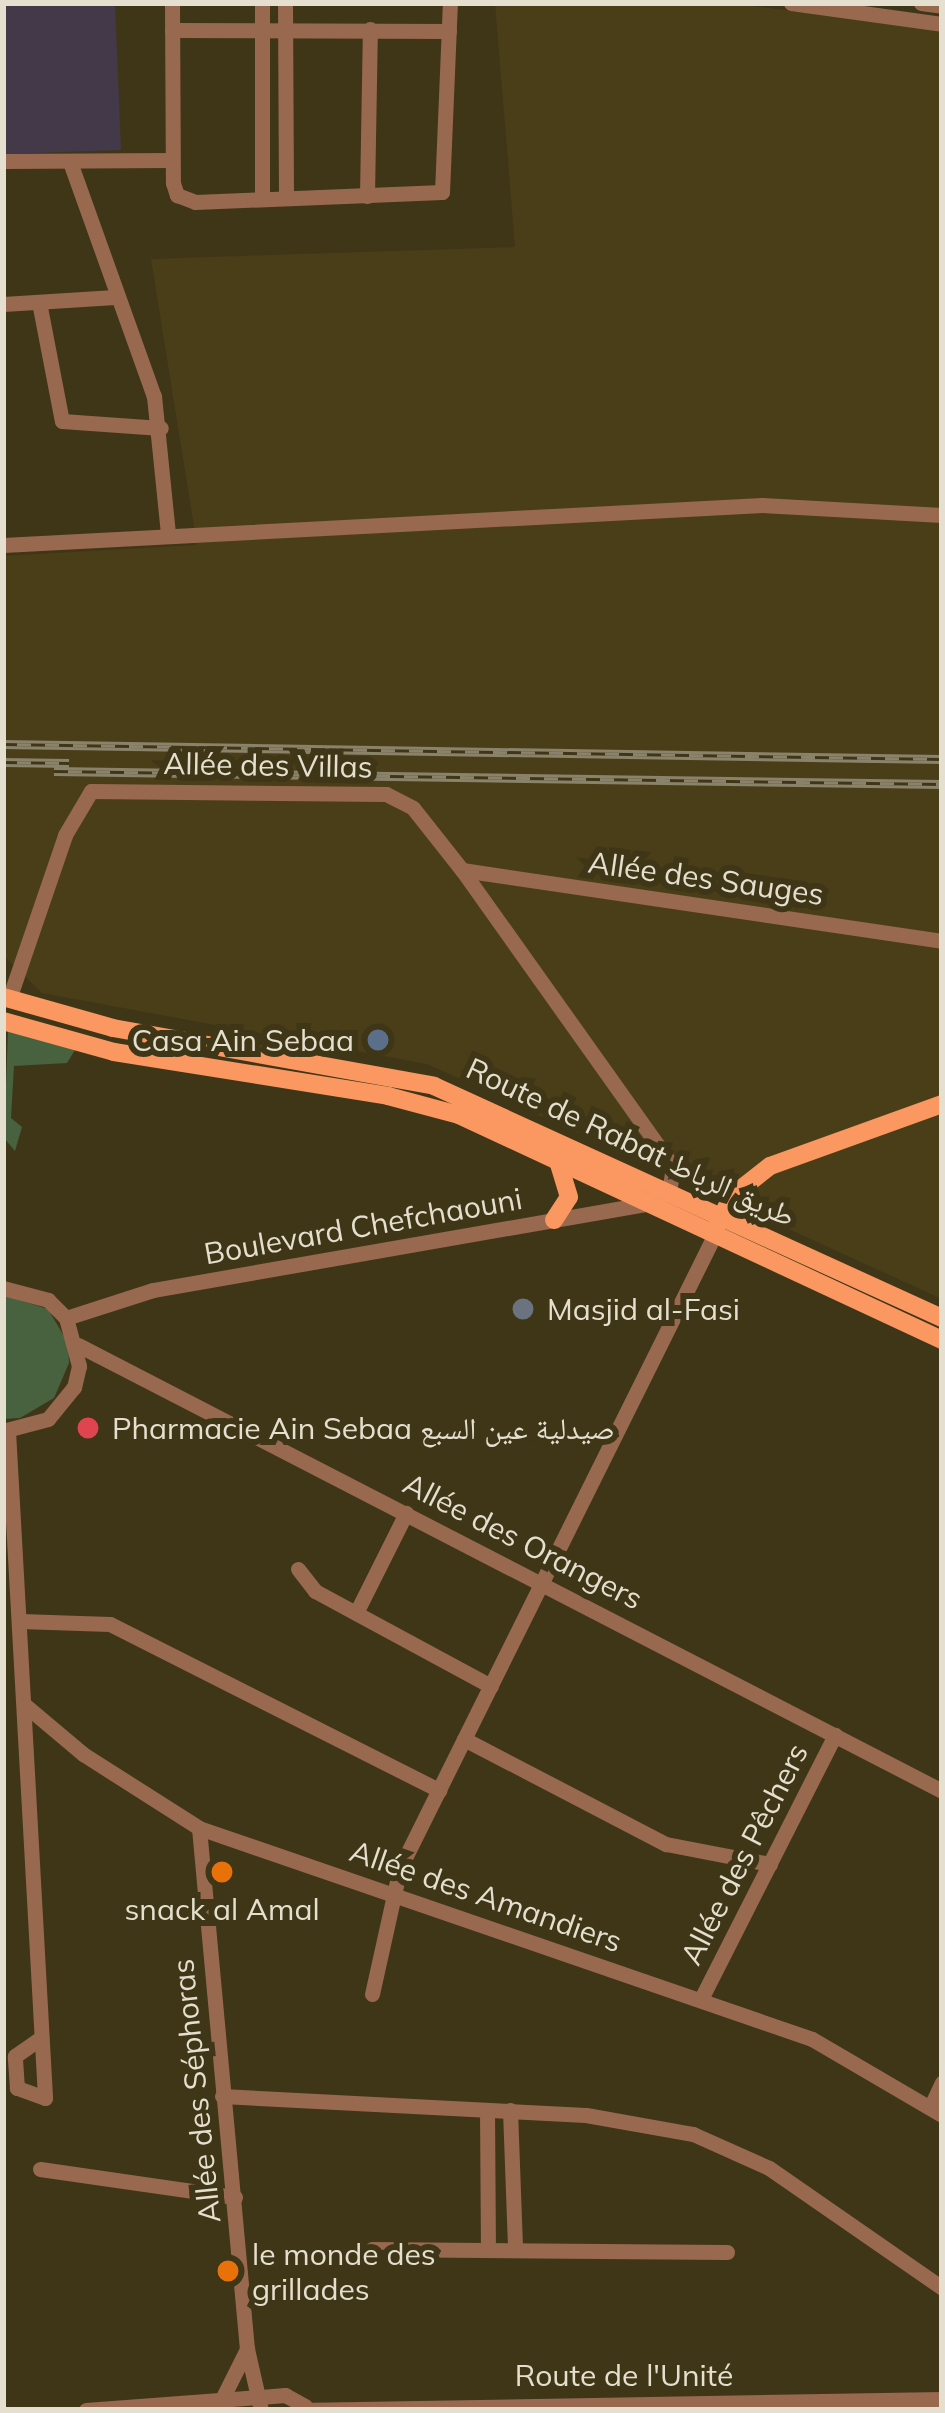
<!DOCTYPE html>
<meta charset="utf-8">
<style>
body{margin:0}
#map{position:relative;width:945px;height:2413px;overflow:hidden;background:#3f3618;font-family:Mulish,"Noto Naskh Arabic",sans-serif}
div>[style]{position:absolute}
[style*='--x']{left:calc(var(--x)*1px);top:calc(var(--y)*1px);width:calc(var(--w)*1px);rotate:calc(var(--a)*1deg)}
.built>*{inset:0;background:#4a3e19}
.education>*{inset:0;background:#443949}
.green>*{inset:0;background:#48613e}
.minor>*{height:15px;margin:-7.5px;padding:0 7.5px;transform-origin:7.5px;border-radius:7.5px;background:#99694f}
.major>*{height:18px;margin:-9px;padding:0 9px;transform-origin:9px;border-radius:9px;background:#fb9861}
.rail>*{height:9px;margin-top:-4.5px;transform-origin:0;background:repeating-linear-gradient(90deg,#3f3618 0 14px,#8a826a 0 28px);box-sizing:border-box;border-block:3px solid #8a826a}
.dots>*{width:33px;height:33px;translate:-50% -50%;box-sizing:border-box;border:6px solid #3f3618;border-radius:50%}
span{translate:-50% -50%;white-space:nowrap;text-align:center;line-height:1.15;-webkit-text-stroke:12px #3f3618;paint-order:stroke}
.street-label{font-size:30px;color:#e4dfce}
.poi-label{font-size:30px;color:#e4dfce}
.right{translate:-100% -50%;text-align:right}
.left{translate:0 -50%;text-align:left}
.frame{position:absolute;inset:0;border:6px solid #e4dfce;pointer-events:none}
</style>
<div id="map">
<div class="built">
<i style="clip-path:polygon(495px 3px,728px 3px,942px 30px,942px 1299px,427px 1064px,42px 993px,3px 955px,3px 556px,197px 545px,151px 259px,515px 247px)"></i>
</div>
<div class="education">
<i style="clip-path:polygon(3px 3px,115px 3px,121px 150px,3px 154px)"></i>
</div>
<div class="green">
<i style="clip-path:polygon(8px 1031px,75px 1050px,67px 1063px,14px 1066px,11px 1118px,22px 1127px,15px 1151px,4px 1138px)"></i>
<i style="clip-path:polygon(3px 1295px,48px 1309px,68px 1343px,69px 1363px,54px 1398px,20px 1418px,3px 1419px)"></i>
</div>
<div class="minor">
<i style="--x:172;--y:3;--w:180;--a:89.7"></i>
<i style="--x:173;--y:183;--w:13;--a:72"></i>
<i style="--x:177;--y:195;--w:19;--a:21"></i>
<i style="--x:195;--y:202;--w:247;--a:-2.3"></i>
<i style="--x:442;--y:192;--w:189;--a:-87.6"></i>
<i style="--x:285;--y:3;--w:195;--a:89.7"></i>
<i style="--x:791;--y:3;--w:152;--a:7.9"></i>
<i style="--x:921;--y:3;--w:21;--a:8"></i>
<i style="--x:172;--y:30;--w:277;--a:0.2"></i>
<i style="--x:3;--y:161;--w:168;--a:-0.3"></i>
<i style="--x:70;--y:162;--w:249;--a:70.3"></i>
<i style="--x:154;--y:396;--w:138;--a:84.2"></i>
<i style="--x:367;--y:196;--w:167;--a:-89"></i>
<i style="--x:262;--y:199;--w:196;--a:-90"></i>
<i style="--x:39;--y:302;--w:121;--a:79.1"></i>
<i style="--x:62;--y:421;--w:99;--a:4"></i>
<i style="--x:3;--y:304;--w:112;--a:-3.6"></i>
<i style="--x:3;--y:545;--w:760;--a:-3.02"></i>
<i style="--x:762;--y:505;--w:180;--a:3.2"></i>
<i style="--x:462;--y:870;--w:485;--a:8.4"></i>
<i style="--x:9;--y:999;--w:173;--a:-71.1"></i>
<i style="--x:65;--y:835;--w:51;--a:-59.4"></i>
<i style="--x:91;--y:791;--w:295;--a:0.6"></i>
<i style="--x:386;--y:794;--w:30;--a:27"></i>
<i style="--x:413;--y:808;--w:79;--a:51.7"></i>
<i style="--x:462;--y:870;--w:364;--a:54.6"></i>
<i style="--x:673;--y:1167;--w:24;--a:99"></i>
<i style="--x:669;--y:1191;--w:22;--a:146"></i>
<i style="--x:651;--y:1203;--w:506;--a:170.09"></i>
<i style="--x:153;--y:1290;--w:91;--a:162.2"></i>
<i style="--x:3;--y:1288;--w:47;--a:14.9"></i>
<i style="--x:48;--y:1300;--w:25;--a:45"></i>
<i style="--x:66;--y:1318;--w:50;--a:74.8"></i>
<i style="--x:79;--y:1366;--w:22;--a:103"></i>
<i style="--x:74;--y:1387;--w:41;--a:129.1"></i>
<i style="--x:48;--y:1419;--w:47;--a:165.1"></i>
<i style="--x:78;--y:1345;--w:972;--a:27.3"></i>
<i style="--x:8;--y:1431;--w:668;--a:86.82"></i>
<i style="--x:45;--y:2098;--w:30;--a:-160"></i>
<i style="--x:17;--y:2088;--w:32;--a:-94"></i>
<i style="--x:15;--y:2056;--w:32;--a:-35"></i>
<i style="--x:298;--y:1569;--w:28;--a:52"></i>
<i style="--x:315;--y:1591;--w:200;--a:28.4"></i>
<i style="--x:356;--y:1613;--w:112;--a:-63.4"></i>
<i style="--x:20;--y:1621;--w:90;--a:1.9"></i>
<i style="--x:110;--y:1624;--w:369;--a:26.8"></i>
<i style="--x:26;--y:1706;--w:75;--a:40.1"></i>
<i style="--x:83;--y:1754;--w:138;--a:32.5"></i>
<i style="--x:199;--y:1828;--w:648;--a:18.99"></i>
<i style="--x:812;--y:2039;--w:151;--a:30.3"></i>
<i style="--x:464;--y:1739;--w:228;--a:27.5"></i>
<i style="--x:666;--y:1844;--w:106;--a:10.9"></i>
<i style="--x:199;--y:1828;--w:523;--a:84.74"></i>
<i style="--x:247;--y:2349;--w:63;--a:77.1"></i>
<i style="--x:372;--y:1994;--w:129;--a:-77.5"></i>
<i style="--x:400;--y:1868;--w:708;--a:-63.58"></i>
<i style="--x:702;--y:1997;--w:294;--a:-63.1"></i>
<i style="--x:222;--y:2096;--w:364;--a:3"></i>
<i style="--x:586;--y:2115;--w:109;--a:10.1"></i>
<i style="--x:693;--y:2134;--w:83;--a:24.1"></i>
<i style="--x:769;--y:2168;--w:211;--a:34.7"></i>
<i style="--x:931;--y:2106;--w:26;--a:-65"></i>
<i style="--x:487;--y:2110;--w:137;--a:89.6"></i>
<i style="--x:510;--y:2110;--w:137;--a:87.9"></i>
<i style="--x:40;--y:2169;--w:197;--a:8.2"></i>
<i style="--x:372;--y:2249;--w:355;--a:0.5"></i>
<i style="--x:219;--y:2405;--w:63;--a:-63.4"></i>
<i style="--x:86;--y:2410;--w:200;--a:-4.3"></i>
<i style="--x:285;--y:2395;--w:23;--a:29"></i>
<i style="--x:299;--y:2410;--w:643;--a:-0.98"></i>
</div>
<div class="major">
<i style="--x:3;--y:997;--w:114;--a:15.7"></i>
<i style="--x:113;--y:1028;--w:326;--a:10.2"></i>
<i style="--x:434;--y:1086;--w:558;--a:24.55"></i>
<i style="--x:3;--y:1021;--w:115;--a:15.6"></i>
<i style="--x:114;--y:1052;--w:278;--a:9.1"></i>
<i style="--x:388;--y:1096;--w:73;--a:15"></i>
<i style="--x:459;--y:1115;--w:533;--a:24.98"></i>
<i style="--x:554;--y:1220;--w:27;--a:-57"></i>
<i style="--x:569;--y:1197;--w:39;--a:-107"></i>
<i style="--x:717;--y:1225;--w:34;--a:-62"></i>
<i style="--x:733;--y:1195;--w:47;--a:-38.1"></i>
<i style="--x:770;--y:1166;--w:183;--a:-19.8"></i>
</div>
<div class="rail">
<i style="--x:3;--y:744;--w:939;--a:0.92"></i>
<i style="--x:3;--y:762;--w:66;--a:0.9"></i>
<i style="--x:54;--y:771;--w:888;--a:0.84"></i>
</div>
<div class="dots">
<i style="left:378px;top:1040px;background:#5c6f8a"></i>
<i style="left:523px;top:1309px;background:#6b7280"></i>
<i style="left:88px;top:1428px;background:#e0444e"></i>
<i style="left:222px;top:1872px;background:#e8710a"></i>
<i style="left:228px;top:2271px;background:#e8710a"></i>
</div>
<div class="street-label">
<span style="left:268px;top:765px;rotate:1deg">Allée des Villas</span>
<span style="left:706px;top:878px;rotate:8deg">Allée des Sauges</span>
<span style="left:631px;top:1142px;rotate:25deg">Route de Rabat طريق الرباط</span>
<span style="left:363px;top:1226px;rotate:-10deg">Boulevard Chefchaouni</span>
<span style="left:523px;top:1541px;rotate:27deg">Allée des Orangers</span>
<span style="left:744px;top:1854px;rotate:-63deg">Allée des Pêchers</span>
<span style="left:486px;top:1896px;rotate:19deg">Allée des Amandiers</span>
<span style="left:196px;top:2091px;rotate:-96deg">Allée des Séphoras</span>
<span style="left:624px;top:2375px">Route de l'Unité</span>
</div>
<div class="poi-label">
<span class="right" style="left:354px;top:1040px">Casa Ain Sebaa</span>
<span class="left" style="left:547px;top:1309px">Masjid al-Fasi</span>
<span class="left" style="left:112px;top:1428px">Pharmacie Ain Sebaa صيدلية عين السبع</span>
<span style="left:222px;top:1909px">snack al Amal</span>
<span class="left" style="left:252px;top:2271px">le monde des<br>grillades</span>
</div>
<div class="frame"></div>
</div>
